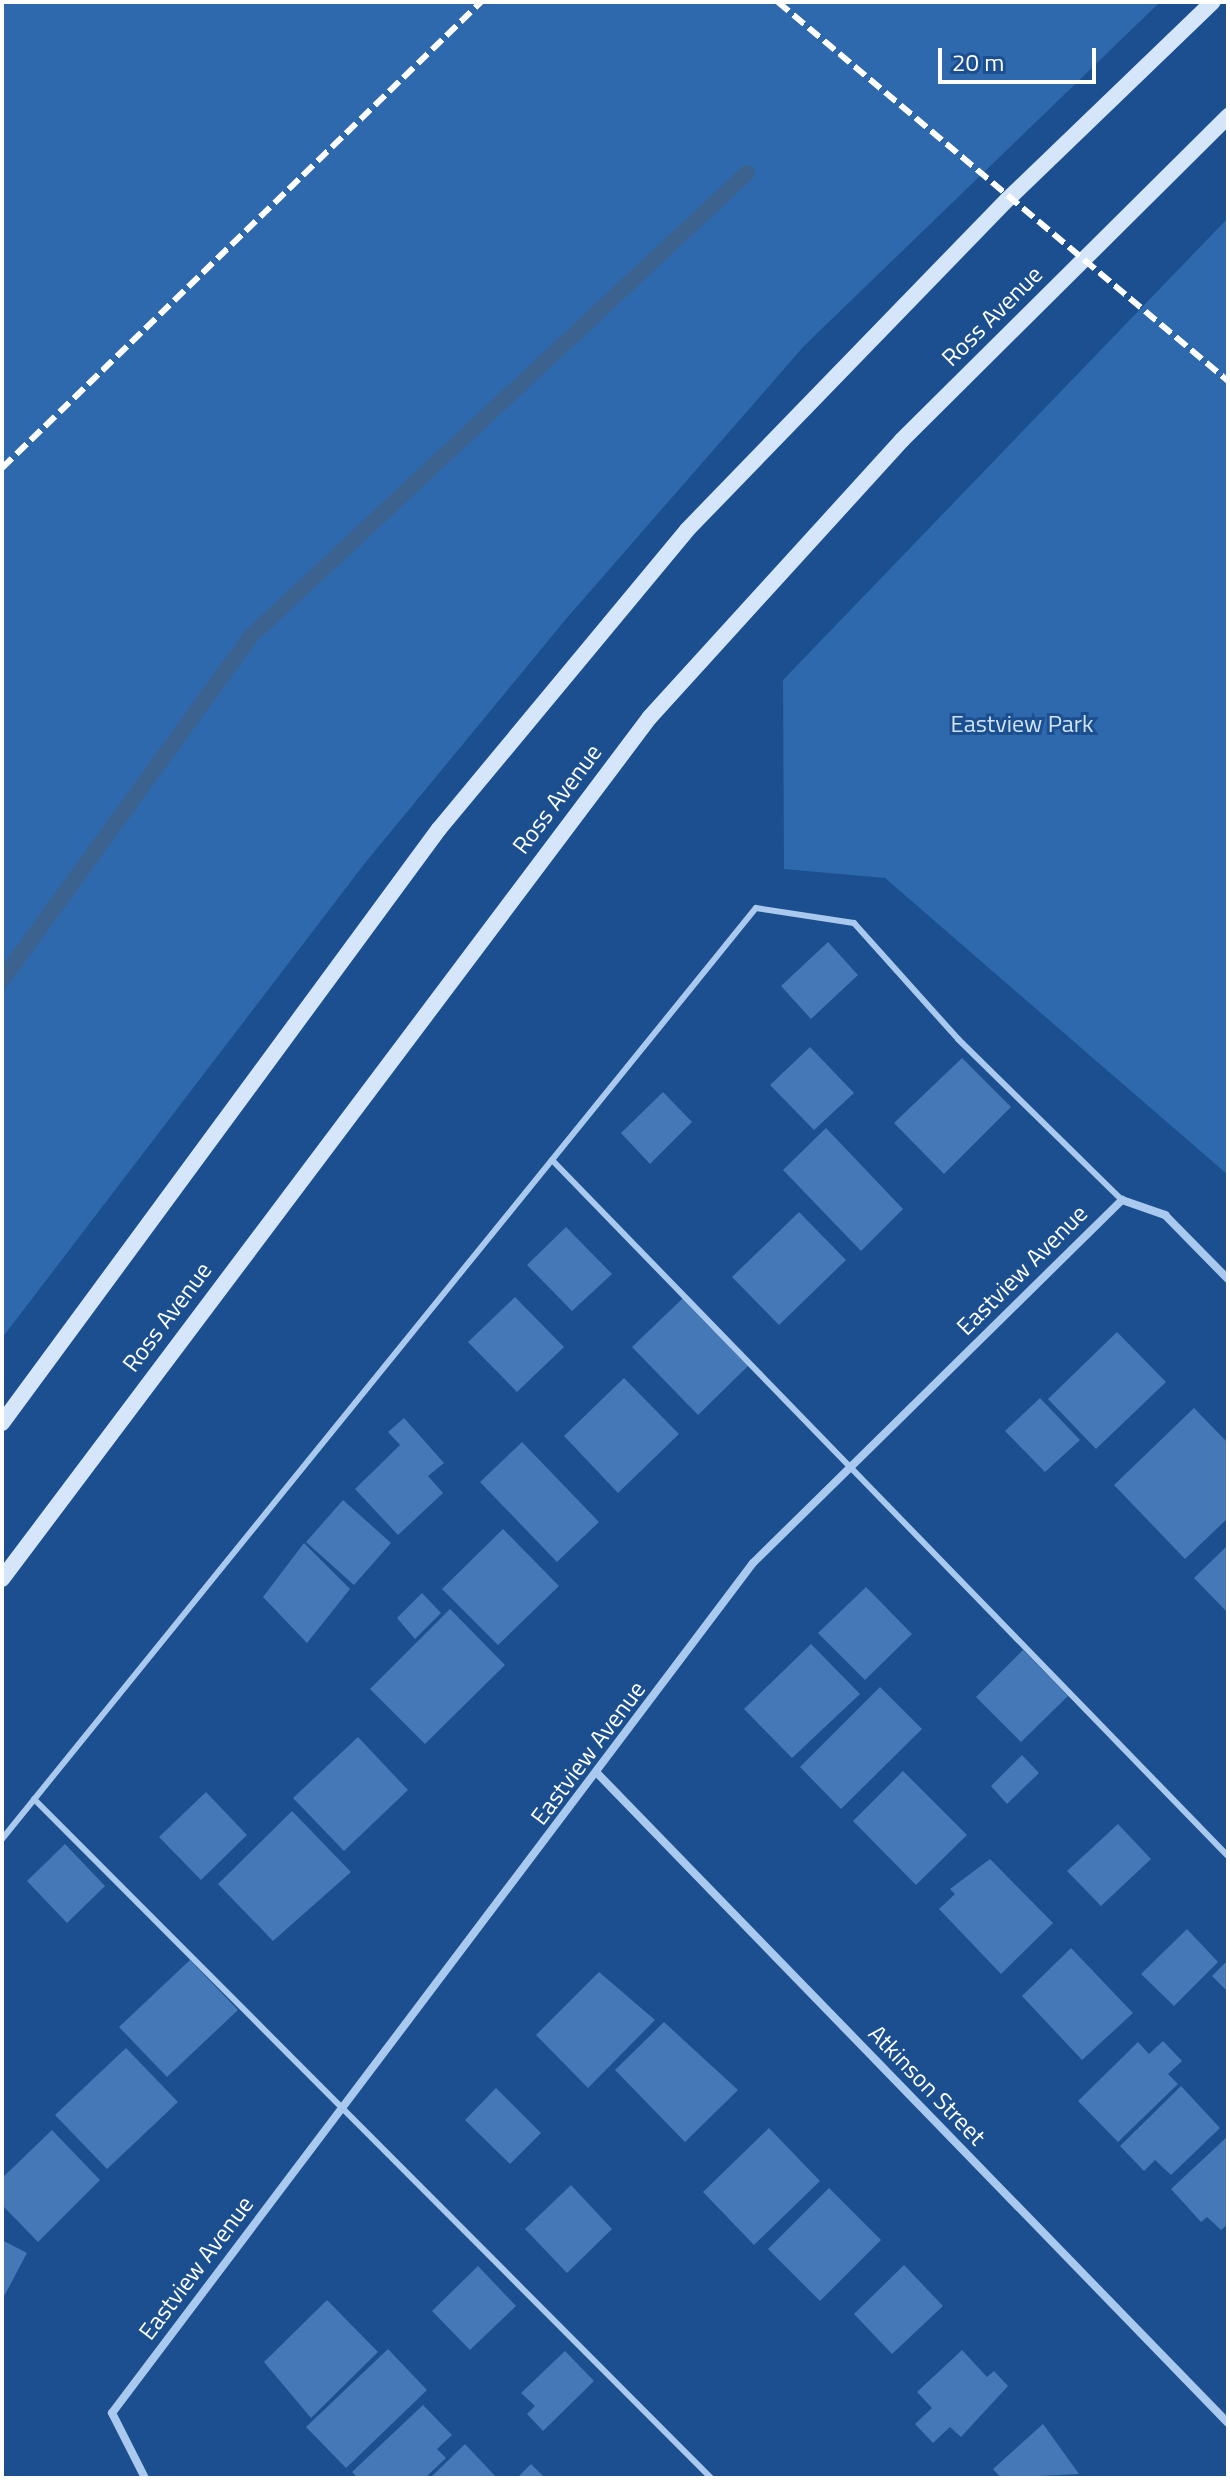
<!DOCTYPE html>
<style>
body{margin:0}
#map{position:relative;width:1230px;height:2480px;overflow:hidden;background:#1b4f8f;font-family:"Titillium Web",sans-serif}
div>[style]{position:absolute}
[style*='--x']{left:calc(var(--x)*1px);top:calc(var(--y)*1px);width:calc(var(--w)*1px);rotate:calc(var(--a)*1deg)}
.green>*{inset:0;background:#2e69ad}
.stream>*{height:16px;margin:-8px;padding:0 8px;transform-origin:8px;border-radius:8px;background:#3c6290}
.building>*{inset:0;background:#4478b7}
.service>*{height:6px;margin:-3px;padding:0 3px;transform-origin:3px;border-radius:3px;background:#a9c9ee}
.minor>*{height:8px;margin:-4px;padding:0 4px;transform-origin:4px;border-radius:4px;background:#a9c9ee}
.secondary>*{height:16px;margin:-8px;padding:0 8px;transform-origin:8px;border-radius:8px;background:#d6e6fa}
.rail>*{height:6px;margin-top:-3px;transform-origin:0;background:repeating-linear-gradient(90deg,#fff 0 14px,transparent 0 20px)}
span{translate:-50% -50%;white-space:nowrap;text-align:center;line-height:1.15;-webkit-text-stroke:6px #1b4f8f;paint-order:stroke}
.street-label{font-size:24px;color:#fff}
.park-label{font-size:24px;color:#cfe3fa}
.frame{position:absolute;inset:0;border:4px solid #fff;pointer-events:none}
.scale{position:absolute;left:938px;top:48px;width:158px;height:36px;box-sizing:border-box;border:4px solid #fff;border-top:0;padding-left:10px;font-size:24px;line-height:28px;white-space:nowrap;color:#fff;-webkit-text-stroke:6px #1b4f8f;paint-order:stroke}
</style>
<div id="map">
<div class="green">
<i style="clip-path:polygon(2px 2px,1160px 2px,804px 346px,566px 619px,365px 863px,2px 1338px)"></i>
<i style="clip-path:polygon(1228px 218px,1228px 1175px,885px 878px,784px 869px,783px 680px)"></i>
</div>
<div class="stream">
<i style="--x:2;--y:980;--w:423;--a:-54.1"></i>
<i style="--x:250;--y:637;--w:680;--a:-43.03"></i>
</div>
<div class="building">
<i style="clip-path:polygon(828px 942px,858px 975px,811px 1019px,781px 986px)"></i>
<i style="clip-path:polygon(810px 1047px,854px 1093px,814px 1130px,770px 1085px)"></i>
<i style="clip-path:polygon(962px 1058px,1011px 1107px,944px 1174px,894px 1123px)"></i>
<i style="clip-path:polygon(663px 1092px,692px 1122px,650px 1164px,621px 1133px)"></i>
<i style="clip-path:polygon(826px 1128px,903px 1209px,861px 1251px,783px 1170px)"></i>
<i style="clip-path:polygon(799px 1212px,846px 1260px,779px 1325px,732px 1277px)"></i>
<i style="clip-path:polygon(566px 1227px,612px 1274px,572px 1311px,527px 1265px)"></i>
<i style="clip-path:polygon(515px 1297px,564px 1347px,517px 1392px,468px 1342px)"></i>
<i style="clip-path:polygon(683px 1298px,749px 1365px,698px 1415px,632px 1347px)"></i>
<i style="clip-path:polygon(1117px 1332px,1166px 1382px,1096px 1449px,1048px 1399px)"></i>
<i style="clip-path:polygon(624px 1378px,679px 1434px,618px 1493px,564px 1436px)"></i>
<i style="clip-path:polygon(1040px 1398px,1080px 1440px,1045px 1472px,1005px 1431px)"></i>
<i style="clip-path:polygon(1194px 1408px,1228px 1443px,1228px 1518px,1185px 1559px,1114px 1485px)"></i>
<i style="clip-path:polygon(404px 1418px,444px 1463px,428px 1476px,443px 1493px,398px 1535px,355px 1489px,400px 1445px,388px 1432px)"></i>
<i style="clip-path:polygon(522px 1442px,599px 1522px,557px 1562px,480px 1482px)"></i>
<i style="clip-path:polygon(343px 1500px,391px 1543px,354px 1585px,306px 1542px)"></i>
<i style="clip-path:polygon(503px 1529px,559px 1586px,498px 1645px,442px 1589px)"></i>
<i style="clip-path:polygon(304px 1543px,350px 1589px,307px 1643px,263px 1597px)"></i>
<i style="clip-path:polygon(1228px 1545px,1228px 1613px,1194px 1578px)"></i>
<i style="clip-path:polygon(866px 1587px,912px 1634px,865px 1680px,818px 1633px)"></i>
<i style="clip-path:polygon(422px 1593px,441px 1613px,415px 1639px,397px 1618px)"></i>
<i style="clip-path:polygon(450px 1609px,505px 1665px,425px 1744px,370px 1689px)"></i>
<i style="clip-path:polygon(811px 1644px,860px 1694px,792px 1758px,744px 1709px)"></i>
<i style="clip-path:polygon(1023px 1650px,1068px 1696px,1021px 1742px,976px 1697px)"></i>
<i style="clip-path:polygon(880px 1687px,922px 1729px,841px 1809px,800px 1767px)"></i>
<i style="clip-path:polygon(358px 1737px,408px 1790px,344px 1851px,293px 1798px)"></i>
<i style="clip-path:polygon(1022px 1755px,1039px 1773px,1007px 1804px,991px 1786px)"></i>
<i style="clip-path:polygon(903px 1771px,967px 1835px,916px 1885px,853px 1821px)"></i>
<i style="clip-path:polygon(206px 1792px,247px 1835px,201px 1880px,159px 1837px)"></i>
<i style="clip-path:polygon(292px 1811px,351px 1872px,273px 1941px,218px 1884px)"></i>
<i style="clip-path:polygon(1118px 1824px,1151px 1859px,1101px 1906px,1067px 1871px)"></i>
<i style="clip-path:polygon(65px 1844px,105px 1886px,67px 1923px,27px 1881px)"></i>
<i style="clip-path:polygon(990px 1859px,1053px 1923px,1001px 1974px,939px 1909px,955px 1894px,950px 1889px)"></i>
<i style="clip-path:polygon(1187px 1929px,1218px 1962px,1174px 2006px,1141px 1974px)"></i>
<i style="clip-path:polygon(1071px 1948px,1133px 2013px,1082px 2060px,1022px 1996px)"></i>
<i style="clip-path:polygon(190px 1960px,238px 2010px,167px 2077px,119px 2027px)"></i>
<i style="clip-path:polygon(1228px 1960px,1228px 1992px,1212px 1976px)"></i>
<i style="clip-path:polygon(599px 1972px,655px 2020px,588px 2088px,536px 2035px)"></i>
<i style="clip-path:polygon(664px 2022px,738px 2090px,685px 2142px,615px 2070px)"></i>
<i style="clip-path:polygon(1163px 2041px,1182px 2061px,1168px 2074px,1178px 2084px,1118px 2142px,1078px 2101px,1138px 2042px,1149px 2054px)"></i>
<i style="clip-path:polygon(126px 2048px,178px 2102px,107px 2169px,55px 2115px)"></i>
<i style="clip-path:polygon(1181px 2086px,1220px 2128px,1171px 2175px,1155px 2160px,1144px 2171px,1120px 2146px)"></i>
<i style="clip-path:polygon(496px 2088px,541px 2133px,510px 2164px,465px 2120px)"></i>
<i style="clip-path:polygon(769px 2128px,820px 2181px,754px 2245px,703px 2192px)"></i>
<i style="clip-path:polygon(52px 2130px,100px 2180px,38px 2242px,2px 2205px,2px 2178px)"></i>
<i style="clip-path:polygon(1228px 2136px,1228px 2224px,1221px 2230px,1207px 2217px,1201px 2222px,1171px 2189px)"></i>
<i style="clip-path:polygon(571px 2185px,612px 2229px,567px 2273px,525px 2229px)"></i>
<i style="clip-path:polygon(829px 2188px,881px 2240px,820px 2301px,768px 2249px)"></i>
<i style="clip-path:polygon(2px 2240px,27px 2253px,2px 2300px)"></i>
<i style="clip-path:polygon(904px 2265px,943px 2306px,892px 2354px,854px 2314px)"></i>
<i style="clip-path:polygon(478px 2266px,516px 2306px,470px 2350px,432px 2311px)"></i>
<i style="clip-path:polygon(327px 2300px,378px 2352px,311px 2418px,264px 2362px)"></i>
<i style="clip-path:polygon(388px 2349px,427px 2390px,346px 2468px,306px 2427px)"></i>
<i style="clip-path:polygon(962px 2350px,987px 2377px,994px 2371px,1008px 2386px,961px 2437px,950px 2427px,933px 2443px,915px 2424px,932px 2408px,917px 2392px)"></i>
<i style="clip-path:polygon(565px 2351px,594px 2381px,543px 2431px,527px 2414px,535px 2406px,521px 2393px)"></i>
<i style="clip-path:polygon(423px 2405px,452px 2435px,437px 2449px,446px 2458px,425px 2478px,358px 2478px,352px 2472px)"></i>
<i style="clip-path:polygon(1043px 2424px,1079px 2474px,1001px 2478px,993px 2469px)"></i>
<i style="clip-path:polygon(465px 2444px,497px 2478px,430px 2478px)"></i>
<i style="clip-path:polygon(531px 2464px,545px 2478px,517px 2478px)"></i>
</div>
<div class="service">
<i style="--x:552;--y:1160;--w:970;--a:45.84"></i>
<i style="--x:34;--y:1799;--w:959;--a:45.08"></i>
<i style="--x:2;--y:1839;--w:1198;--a:-51"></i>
<i style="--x:756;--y:908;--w:99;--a:8.7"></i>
<i style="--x:854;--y:923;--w:156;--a:48.1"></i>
<i style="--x:958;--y:1039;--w:230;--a:44.5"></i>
</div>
<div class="minor">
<i style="--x:598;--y:1774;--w:904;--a:45.85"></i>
<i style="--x:145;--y:2478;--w:73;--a:-116.9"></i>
<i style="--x:112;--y:2413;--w:1065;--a:-52.98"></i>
<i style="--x:753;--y:1563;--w:518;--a:-44.53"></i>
<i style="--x:1122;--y:1200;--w:46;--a:19.2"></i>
<i style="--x:1165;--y:1215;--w:90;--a:45.5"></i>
</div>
<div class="secondary">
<i style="--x:2;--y:1423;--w:737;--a:-53.66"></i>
<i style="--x:439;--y:829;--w:388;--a:-50.3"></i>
<i style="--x:687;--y:530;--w:461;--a:-45.9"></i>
<i style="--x:1008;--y:199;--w:284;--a:-43.9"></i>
<i style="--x:2;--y:1579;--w:1078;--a:-53.07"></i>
<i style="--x:650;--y:717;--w:374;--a:-47.7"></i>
<i style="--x:902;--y:440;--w:460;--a:-44.8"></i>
</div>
<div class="rail">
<i style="--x:778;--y:2;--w:588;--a:40.1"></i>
<i style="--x:2;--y:468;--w:668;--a:-44.21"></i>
</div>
<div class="street-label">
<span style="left:992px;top:316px;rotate:-45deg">Ross Avenue</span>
<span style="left:557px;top:799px;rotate:-53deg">Ross Avenue</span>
<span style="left:1022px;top:1270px;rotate:-45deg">Eastview Avenue</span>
<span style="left:167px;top:1317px;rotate:-53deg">Ross Avenue</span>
<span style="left:588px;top:1753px;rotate:-53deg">Eastview Avenue</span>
<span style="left:927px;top:2085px;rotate:46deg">Atkinson Street</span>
<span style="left:196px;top:2268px;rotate:-53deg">Eastview Avenue</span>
</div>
<div class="park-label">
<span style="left:1022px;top:724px">Eastview Park</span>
</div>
<div class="frame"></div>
<div class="scale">20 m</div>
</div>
